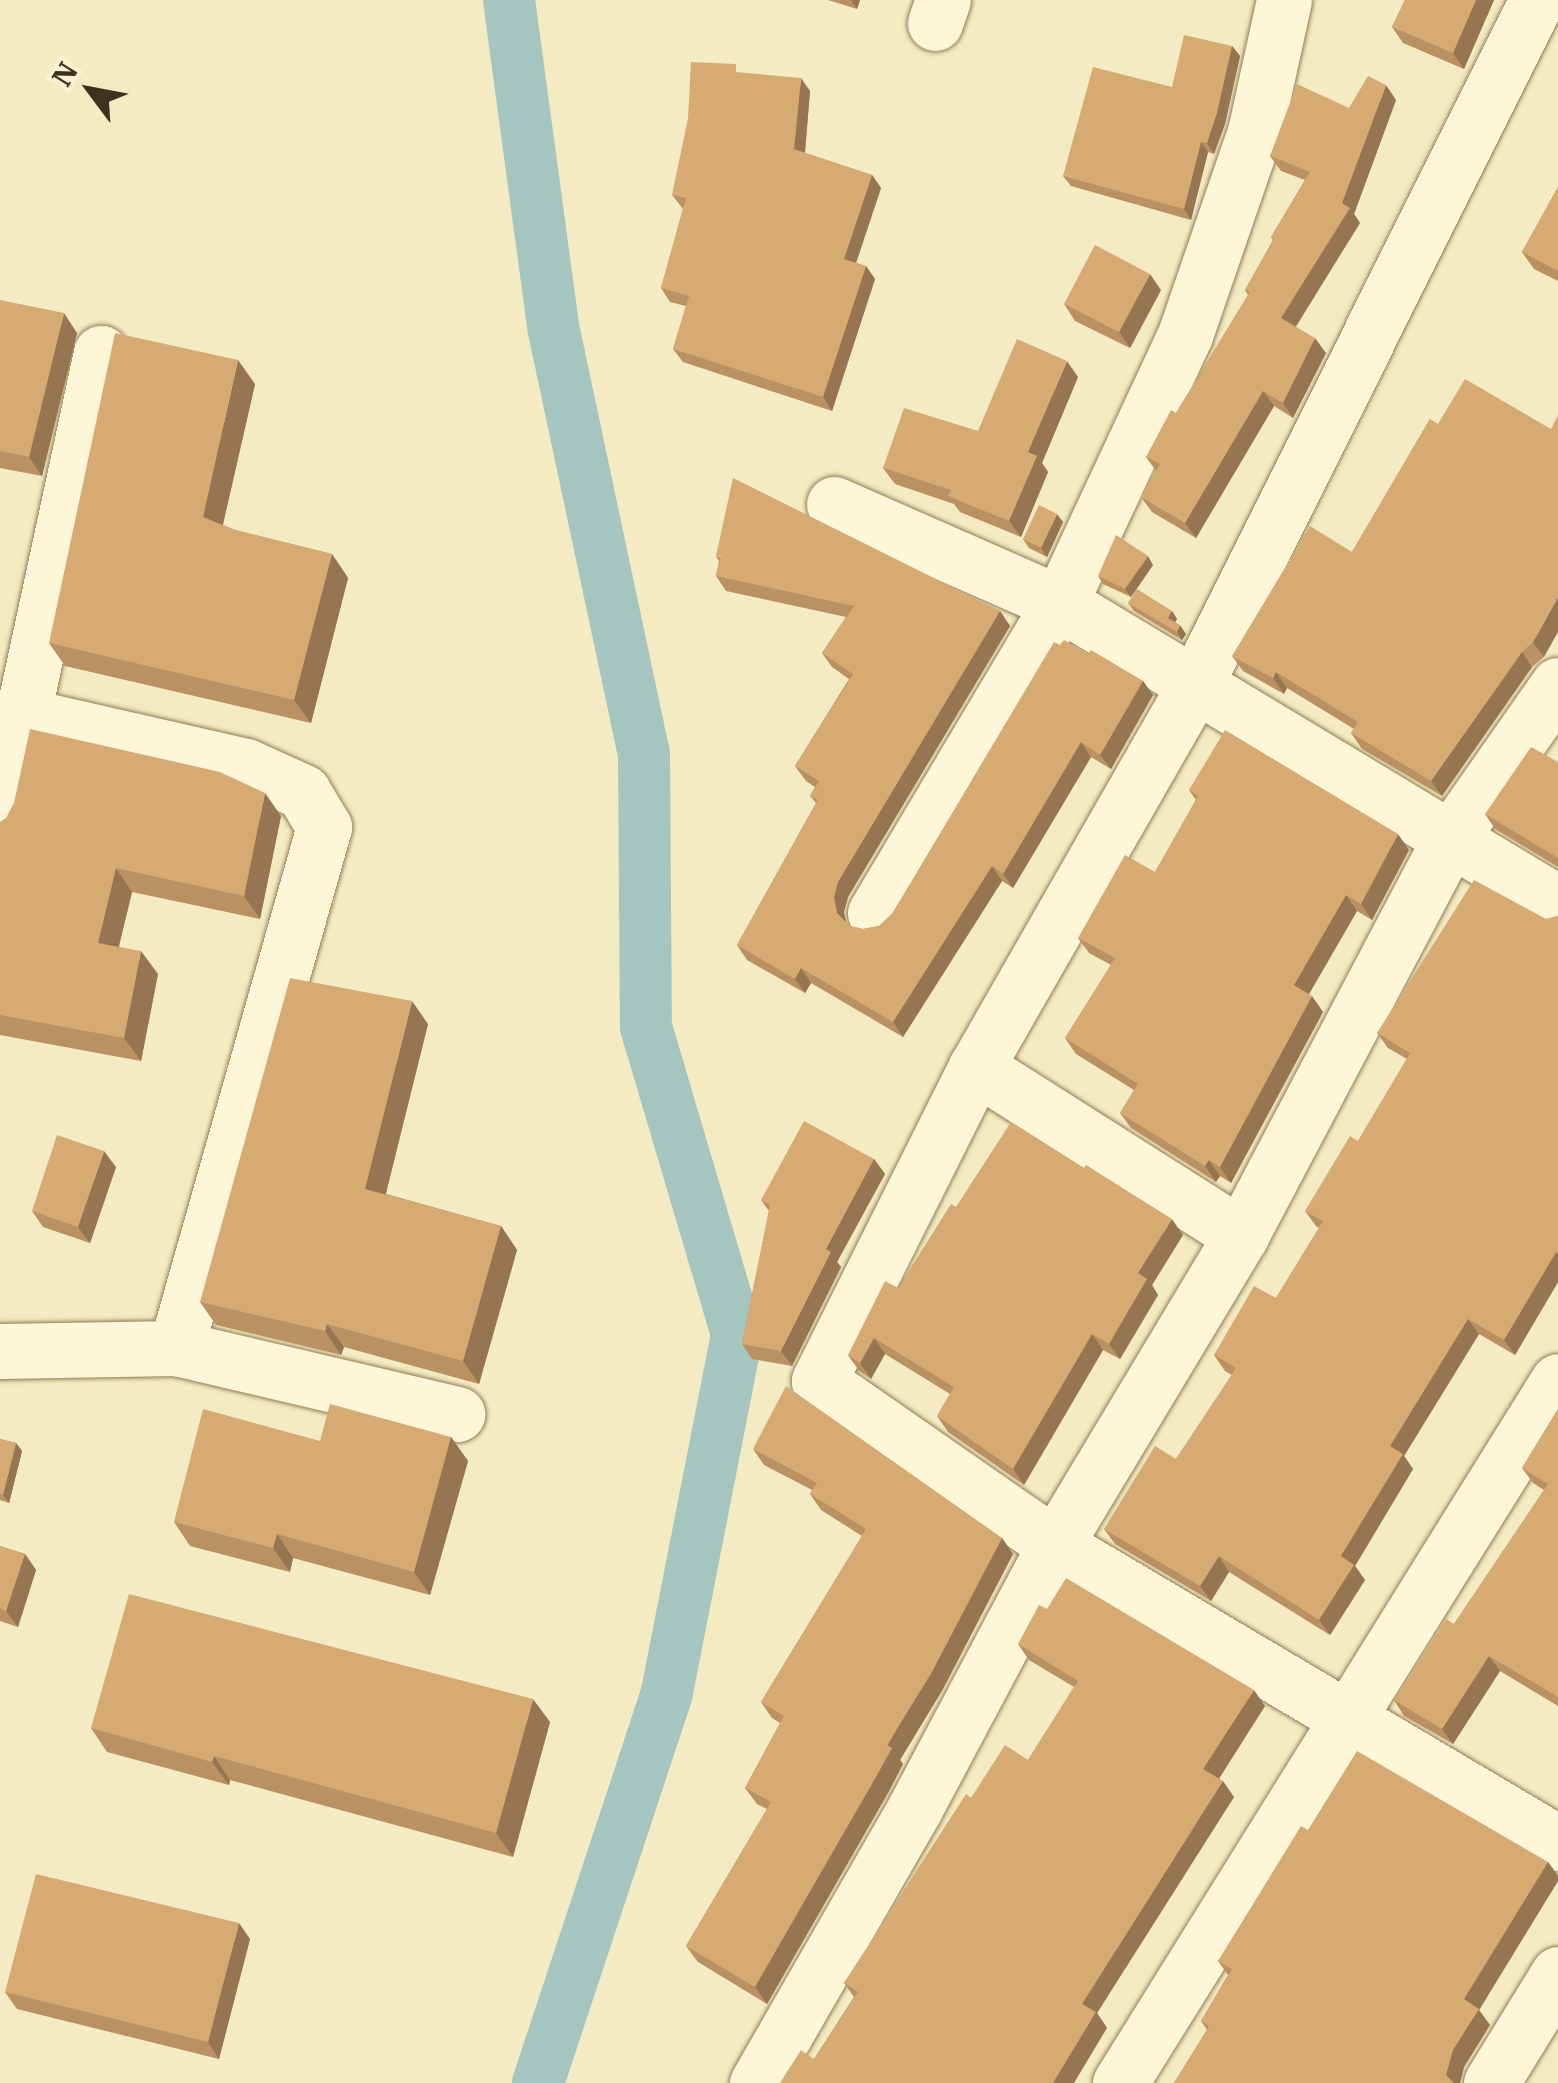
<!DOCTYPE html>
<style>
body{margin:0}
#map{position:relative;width:1558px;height:2083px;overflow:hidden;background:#f4ebc2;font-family:"IBM Plex Serif",serif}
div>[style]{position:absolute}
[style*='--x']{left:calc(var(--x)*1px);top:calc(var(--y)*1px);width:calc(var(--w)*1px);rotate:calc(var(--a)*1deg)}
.canal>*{height:52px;margin:-26px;padding:0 26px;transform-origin:26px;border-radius:26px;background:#a5c6c0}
.roads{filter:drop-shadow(0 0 2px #917c56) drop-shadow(0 0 2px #917c56)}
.minor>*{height:55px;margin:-27.5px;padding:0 27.5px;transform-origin:27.5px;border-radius:27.5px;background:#fdf6d7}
.wall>*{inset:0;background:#b99163}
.shaded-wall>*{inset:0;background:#967650}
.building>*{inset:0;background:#d7a973}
span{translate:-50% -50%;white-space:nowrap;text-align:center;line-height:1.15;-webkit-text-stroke:8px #faf3d3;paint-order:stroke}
.north{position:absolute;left:40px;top:40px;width:100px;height:100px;-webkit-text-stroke:8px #faf3d3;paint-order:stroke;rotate:302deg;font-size:28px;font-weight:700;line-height:40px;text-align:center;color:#3f311d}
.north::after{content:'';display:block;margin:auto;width:35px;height:45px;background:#3f311d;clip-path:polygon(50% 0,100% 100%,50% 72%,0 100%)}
</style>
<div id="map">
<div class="canal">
<i style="--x:509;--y:0;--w:334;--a:82.3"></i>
<i style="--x:554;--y:331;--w:431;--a:78"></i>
<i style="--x:644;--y:753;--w:274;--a:89.6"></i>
<i style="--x:646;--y:1027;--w:321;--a:73.5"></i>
<i style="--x:737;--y:1335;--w:365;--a:101.1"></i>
<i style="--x:667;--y:1693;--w:411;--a:108.3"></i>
</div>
<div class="roads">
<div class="minor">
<i style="--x:1537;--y:0;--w:766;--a:116.53"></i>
<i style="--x:1195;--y:685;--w:440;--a:119.8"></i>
<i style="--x:976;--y:1067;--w:351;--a:116.6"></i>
<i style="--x:819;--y:1381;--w:287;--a:34.8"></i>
<i style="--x:1055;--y:1545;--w:585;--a:30.64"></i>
<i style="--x:935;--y:23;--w:24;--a:-71"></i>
<i style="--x:834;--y:504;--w:247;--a:23.7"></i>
<i style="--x:1060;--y:603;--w:581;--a:31.07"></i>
<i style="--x:22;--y:715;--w:230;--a:12.8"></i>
<i style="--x:246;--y:766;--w:63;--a:24.5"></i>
<i style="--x:303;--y:792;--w:41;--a:59"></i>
<i style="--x:324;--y:827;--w:542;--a:105.86"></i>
<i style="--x:0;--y:820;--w:478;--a:-77.8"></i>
<i style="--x:875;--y:913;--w:361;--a:-59.2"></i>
<i style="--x:1060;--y:603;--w:296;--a:-65"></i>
<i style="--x:1185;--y:335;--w:215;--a:-71"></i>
<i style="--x:1255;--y:132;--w:135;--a:-77.6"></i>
<i style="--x:976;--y:1067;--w:314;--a:32.4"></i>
<i style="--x:0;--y:1351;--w:176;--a:-1"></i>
<i style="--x:176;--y:1348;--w:289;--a:13.2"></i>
<i style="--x:757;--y:2083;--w:317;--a:-60.1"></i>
<i style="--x:915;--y:1808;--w:298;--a:-62"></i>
<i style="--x:1055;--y:1545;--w:362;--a:-59"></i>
<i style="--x:1241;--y:1235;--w:448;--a:-62.2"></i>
<i style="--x:1450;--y:839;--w:188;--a:-55"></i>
<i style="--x:1120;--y:2083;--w:827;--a:-58.04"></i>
<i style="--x:1491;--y:2083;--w:128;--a:-58.4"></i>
</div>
</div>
<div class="wall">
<i style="clip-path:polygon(828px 0,860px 0,857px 9px)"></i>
<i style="clip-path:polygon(1405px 0,1494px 0,1464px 69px,1403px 43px,1392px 27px)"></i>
<i style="clip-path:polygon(1232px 46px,1240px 56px,1225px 124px,1214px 154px,1208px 152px,1191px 220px,1071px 186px,1063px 176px,1172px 87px)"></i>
<i style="clip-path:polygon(742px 73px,810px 91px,805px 153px,872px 175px,881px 188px,856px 263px,866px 266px,875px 279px,832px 411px,683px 362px,673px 349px,686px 306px,670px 302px,661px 288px,683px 209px,672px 195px)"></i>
<i style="clip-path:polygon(1396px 100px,1354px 214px,1360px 223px,1295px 326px,1326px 353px,1293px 418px,1274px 406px,1196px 538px,1152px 512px,1141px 497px,1156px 471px,1146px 457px,1176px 413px,1248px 295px,1245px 290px,1273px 240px,1271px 237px,1305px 180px,1281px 171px,1270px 156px,1349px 108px)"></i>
<i style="clip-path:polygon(1558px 187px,1558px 281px,1534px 269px,1522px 252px)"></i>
<i style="clip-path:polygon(1161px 290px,1130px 348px,1075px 321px,1064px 304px)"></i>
<i style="clip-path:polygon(0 300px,77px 333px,42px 476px,0 468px)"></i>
<i style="clip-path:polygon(1078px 377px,1042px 463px,1048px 472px,1021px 537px,960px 512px,954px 504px,895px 484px,883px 468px,978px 431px)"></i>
<i style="clip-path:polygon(255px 384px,223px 525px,235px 530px,332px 554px,348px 578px,311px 723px,65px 666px,49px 643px)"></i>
<i style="clip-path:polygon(1430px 419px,1544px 657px,1532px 667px,1442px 796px,1362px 749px,1351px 733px,1354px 729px,1287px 688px,1284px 694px,1243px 671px,1232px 656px,1352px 552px)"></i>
<i style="clip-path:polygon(1063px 522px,1047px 557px,1029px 548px,1023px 539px)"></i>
<i style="clip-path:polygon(716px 556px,1000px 611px,1010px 626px,848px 897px,844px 912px,846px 922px,850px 926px,863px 929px,879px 926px,892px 914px,1060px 645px,1088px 654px,1143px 681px,1153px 695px,1111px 769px,1091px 757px,1013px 888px,1002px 881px,903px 1037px,811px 983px,805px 993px,747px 960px,737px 945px,816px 803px,810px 796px,815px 787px,806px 781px,795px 766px,849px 679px,832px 667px,822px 653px,846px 617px,726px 591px,716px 576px,719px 561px)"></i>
<i style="clip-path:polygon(1153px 565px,1131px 597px,1103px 584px,1098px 576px)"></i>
<i style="clip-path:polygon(1128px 603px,1172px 611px,1177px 619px,1175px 622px,1186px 634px,1182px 640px,1134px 611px)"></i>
<i style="clip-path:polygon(1558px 762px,1558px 867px,1495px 829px,1485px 814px)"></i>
<i style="clip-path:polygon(1189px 790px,1409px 850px,1372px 920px,1357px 911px,1309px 994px,1323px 1012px,1231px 1183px,1220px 1176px,1216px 1182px,1131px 1128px,1120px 1113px,1134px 1090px,1076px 1054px,1065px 1038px,1111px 965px,1089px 953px,1078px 938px,1155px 872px,1196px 800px)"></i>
<i style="clip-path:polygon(281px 816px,260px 919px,132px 892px,119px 946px,158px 974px,141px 1061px,0 1035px,0 822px)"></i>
<i style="clip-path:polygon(1558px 916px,1558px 1282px,1515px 1355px,1479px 1334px,1404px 1456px,1413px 1469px,1355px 1566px,1365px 1580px,1330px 1635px,1229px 1572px,1211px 1601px,1115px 1544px,1104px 1529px,1176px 1459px,1232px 1375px,1225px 1371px,1214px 1355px,1276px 1298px,1319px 1228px,1316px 1226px,1305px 1211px,1358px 1141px,1407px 1059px,1388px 1048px,1377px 1033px,1546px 919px)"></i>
<i style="clip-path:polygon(428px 1024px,386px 1194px,501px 1226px,517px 1250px,479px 1384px,344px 1347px,341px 1355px,216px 1325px,200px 1302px)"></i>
<i style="clip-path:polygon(874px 1159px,885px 1174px,837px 1262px,841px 1267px,792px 1366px,752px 1359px,742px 1344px,769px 1211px,761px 1200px)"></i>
<i style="clip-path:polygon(116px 1167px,90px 1243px,43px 1227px,32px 1211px)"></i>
<i style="clip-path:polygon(956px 1207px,1183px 1235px,1152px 1285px,1158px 1295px,1120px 1359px,1103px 1350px,1024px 1485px,948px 1432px,937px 1416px,950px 1394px,885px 1354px,871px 1379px,859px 1371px,848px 1355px)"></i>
<i style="clip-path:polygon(1558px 1409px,1558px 1706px,1500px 1671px,1453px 1744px,1404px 1716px,1394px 1700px,1454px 1624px,1544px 1490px,1533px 1483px,1522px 1468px)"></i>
<i style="clip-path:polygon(451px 1437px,468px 1461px,430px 1595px,293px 1558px,290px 1572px,190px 1546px,174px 1522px,320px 1441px)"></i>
<i style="clip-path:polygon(0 1439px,16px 1443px,22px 1451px,9px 1503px,0 1500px)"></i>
<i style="clip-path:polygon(753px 1449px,1002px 1538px,1013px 1554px,943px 1689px,900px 1760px,903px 1764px,888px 1793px,767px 2004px,698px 1962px,686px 1946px,767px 1809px,757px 1804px,745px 1788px,780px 1723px,772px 1718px,761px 1702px,862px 1536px,821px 1510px,810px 1494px,812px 1490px,764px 1465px)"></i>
<i style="clip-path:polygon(0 1546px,25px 1554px,36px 1570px,18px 1627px,0 1621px)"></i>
<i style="clip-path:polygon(1047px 1609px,1265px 1706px,1219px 1778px,1234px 1797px,1097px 2013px,1107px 2028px,814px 2059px,854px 1997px,844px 1983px,971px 1798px,1028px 1760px,1074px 1687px,1029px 1660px,1018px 1644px)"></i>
<i style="clip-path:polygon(550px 1722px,513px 1857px,230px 1780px,229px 1785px,107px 1752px,91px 1728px)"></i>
<i style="clip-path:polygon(1308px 1830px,1548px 1862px,1558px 1876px,1558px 1881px,1479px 2010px,1490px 2025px,1464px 2067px,1460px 2083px,1174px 2083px,1207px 2030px,1201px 2021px,1228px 1975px,1218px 1961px)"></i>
<i style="clip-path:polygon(250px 1939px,219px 2059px,17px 2009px,5px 1992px)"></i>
</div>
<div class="shaded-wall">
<i style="clip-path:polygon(851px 0,860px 0,857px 9px)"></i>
<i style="clip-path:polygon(1476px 0,1494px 0,1464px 69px,1453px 53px)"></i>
<i style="clip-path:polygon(1232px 46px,1240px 56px,1225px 124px,1214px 154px,1207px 143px)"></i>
<i style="clip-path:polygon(801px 78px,810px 91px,804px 163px,794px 149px)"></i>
<i style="clip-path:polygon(1386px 85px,1396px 100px,1354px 214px,1360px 223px,1292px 333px,1281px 318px,1342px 203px)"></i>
<i style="clip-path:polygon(1201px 142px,1208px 152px,1191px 220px,1184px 209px)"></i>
<i style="clip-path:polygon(872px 175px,881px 188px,853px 272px,844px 259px)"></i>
<i style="clip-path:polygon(866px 266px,875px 279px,832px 411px,823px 397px)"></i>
<i style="clip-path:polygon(1150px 274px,1161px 290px,1130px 348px,1119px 332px)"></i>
<i style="clip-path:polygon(64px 313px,77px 333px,42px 476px,29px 457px)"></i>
<i style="clip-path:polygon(1315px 338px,1326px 353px,1293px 418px,1283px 403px)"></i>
<i style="clip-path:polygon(238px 360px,255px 384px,219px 541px,203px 517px)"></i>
<i style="clip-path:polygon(1067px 361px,1078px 377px,1042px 463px,1048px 472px,1021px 537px,1009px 521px,1028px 452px)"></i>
<i style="clip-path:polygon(1263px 391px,1274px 406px,1196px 538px,1185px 523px)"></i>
<i style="clip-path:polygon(1057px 514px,1063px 522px,1047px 557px,1041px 548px)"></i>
<i style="clip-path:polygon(332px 554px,348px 578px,311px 723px,294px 700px)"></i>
<i style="clip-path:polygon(1148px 556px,1153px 565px,1131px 597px,1125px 589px)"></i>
<i style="clip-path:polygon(1558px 597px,1558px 632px,1544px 657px,1533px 642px)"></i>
<i style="clip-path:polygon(1000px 611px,1010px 626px,848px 897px,844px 912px,847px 927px,837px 913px,834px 897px,838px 882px)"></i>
<i style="clip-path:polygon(1172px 611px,1177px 619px,1173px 626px,1168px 618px)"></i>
<i style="clip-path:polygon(1180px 625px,1186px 634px,1182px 640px,1177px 632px)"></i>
<i style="clip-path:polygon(1522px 652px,1532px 667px,1442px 796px,1431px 781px)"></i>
<i style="clip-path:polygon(1276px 672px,1287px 688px,1284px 694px,1273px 678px)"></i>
<i style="clip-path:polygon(1143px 681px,1153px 695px,1111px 769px,1100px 755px)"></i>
<i style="clip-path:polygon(1081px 742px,1091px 757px,1013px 888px,1003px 874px)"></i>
<i style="clip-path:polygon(265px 793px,281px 816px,260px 919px,244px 896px)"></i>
<i style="clip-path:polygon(1398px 834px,1409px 850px,1372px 920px,1361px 904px)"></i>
<i style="clip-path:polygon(992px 866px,1002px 881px,903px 1037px,893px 1022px)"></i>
<i style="clip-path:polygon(116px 868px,132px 892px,114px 966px,98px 943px)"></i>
<i style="clip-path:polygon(1346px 895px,1357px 911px,1305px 1001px,1294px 985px)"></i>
<i style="clip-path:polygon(141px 951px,158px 974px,141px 1061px,124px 1038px)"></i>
<i style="clip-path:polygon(801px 968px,811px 983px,805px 993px,795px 979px)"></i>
<i style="clip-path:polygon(1312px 996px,1323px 1012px,1231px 1183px,1220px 1167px)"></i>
<i style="clip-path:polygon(412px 1001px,428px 1024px,381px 1212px,365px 1189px)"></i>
<i style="clip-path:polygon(104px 1151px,116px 1167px,90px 1243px,78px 1227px)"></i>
<i style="clip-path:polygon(874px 1159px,885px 1174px,837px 1262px,841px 1267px,792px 1366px,781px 1351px,826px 1249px)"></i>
<i style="clip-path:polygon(1209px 1160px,1220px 1176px,1216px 1182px,1205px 1166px)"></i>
<i style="clip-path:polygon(1172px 1219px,1183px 1235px,1152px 1285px,1158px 1295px,1120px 1359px,1109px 1344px,1138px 1273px)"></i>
<i style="clip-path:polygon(501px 1226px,517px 1250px,479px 1384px,463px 1361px)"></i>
<i style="clip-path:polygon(1556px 1252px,1558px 1255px,1558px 1282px,1515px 1355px,1504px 1340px)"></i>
<i style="clip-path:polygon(1468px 1319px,1479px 1334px,1404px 1456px,1413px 1469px,1355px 1566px,1365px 1580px,1330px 1635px,1319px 1620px,1341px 1556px,1390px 1446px)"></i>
<i style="clip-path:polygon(327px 1324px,344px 1347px,341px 1355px,325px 1331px)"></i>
<i style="clip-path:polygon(1092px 1334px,1103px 1350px,1024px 1485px,1013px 1469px)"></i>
<i style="clip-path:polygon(874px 1338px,885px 1354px,871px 1379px,860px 1363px)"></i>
<i style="clip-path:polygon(451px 1437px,468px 1461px,430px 1595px,414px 1572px)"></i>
<i style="clip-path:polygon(16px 1443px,22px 1451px,9px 1503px,3px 1495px)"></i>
<i style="clip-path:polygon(277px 1534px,293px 1558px,290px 1572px,273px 1548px)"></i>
<i style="clip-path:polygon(1002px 1538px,1013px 1554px,943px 1689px,900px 1760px,903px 1764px,888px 1793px,767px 2004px,755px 1987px)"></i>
<i style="clip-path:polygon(25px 1554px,36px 1570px,18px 1627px,6px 1611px)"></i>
<i style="clip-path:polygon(1219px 1556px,1229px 1572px,1211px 1601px,1200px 1586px)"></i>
<i style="clip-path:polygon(1489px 1656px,1500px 1671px,1453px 1744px,1442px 1729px)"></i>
<i style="clip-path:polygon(1254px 1690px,1265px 1706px,1215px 1785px,1203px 1769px)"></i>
<i style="clip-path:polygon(533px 1699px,550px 1722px,513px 1857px,496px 1833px)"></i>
<i style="clip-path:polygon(214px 1756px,230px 1780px,229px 1785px,212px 1762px)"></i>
<i style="clip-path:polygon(1223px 1781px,1234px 1797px,1097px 2013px,1107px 2028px,1074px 2083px,1053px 2083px,1082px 2004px)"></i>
<i style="clip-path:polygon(1548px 1862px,1558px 1876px,1558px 1881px,1479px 2010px,1490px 2025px,1464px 2067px,1460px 2083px,1452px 2083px,1446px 2075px,1464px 1999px)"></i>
<i style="clip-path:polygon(239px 1923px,250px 1939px,219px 2059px,208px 2042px)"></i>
</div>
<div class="building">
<i style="clip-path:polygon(1405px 0,1476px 0,1453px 53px,1392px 27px)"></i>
<i style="clip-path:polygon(1184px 35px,1232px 46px,1217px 113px,1207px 143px,1201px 142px,1184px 209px,1063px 176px,1093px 67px,1172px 87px)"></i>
<i style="clip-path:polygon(691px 62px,736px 64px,736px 72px,801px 78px,794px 149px,872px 175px,844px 259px,866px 266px,823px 397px,673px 349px,689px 296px,661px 288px,686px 198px,672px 195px,688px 118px)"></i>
<i style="clip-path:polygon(1368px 76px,1386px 85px,1342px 203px,1350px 208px,1281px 318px,1315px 338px,1283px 403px,1263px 391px,1185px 523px,1141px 497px,1160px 464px,1146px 457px,1171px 410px,1176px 413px,1250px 292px,1245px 290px,1274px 239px,1271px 237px,1310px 172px,1270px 156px,1297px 84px,1349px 108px)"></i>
<i style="clip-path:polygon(1558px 187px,1558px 271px,1522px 252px)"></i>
<i style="clip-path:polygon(1095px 245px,1150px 274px,1119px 332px,1064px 304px)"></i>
<i style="clip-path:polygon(0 300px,64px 313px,29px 457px,0 451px)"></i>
<i style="clip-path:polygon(115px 333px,238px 360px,203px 517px,235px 530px,332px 554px,294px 700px,49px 643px)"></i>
<i style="clip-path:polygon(1017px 339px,1067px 361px,1028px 452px,1037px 456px,1009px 521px,948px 496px,951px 490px,883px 468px,904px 408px,978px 431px)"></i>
<i style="clip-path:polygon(1465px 379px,1551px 429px,1558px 415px,1558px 597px,1533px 642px,1522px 652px,1431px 781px,1351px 733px,1358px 722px,1276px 672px,1273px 678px,1232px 656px,1310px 526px,1352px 552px,1430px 419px,1438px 424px)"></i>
<i style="clip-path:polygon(733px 478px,1000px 611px,838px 882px,834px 897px,837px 913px,850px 926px,863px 929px,879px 926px,892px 914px,1054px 642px,1060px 645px,1064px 640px,1088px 654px,1091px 650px,1143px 681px,1100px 755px,1081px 742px,1003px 874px,992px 866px,893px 1022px,801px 968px,795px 979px,737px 945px,818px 800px,810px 796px,819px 781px,795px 766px,853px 674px,822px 653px,854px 606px,716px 576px,721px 556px,716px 556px)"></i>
<i style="clip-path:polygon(1039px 505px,1057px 514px,1041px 548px,1023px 539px)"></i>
<i style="clip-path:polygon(1116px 535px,1148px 556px,1125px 589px,1098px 576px)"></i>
<i style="clip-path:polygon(1137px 589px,1172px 611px,1168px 618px,1180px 625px,1177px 632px,1128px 603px)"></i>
<i style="clip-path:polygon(30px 729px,220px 772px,265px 793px,244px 896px,116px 868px,98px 943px,141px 951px,124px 1038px,0 1015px,0 822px,6px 818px,14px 803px)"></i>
<i style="clip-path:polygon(1225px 730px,1398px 834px,1361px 904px,1346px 895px,1294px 985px,1312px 996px,1220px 1167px,1209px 1160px,1205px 1166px,1120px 1113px,1138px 1084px,1065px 1038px,1115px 958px,1078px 938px,1125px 855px,1155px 872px,1198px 796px,1189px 790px)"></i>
<i style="clip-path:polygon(1531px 747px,1558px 762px,1558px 858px,1485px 814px)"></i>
<i style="clip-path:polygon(1474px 880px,1546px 919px,1558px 916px,1558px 1253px,1556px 1252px,1504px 1340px,1468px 1319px,1390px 1446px,1403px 1454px,1341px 1556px,1354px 1565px,1319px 1620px,1219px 1556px,1200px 1586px,1104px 1529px,1155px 1446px,1176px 1459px,1236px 1368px,1214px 1355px,1254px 1286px,1276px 1298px,1323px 1221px,1305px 1211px,1350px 1136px,1358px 1141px,1410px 1053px,1377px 1033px)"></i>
<i style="clip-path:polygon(290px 978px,412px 1001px,365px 1189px,501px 1226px,463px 1361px,327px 1324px,325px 1331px,200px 1302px)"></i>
<i style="clip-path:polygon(804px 1121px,874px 1159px,826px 1249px,831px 1252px,781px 1351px,742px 1344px,770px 1205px,761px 1200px)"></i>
<i style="clip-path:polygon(1011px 1122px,1084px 1168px,1086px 1165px,1172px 1219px,1138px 1273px,1147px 1279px,1109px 1344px,1092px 1334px,1013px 1469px,937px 1416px,954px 1387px,874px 1338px,860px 1363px,848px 1355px,885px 1281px,898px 1288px,951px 1204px,956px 1207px)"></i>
<i style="clip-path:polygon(57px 1135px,104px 1151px,78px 1227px,32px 1211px)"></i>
<i style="clip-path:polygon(786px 1386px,1002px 1538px,932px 1672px,887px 1745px,892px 1748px,876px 1777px,755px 1987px,686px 1946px,771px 1802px,745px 1788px,784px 1716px,761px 1702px,866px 1529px,810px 1494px,817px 1483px,753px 1449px)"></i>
<i style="clip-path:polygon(330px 1404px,451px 1437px,414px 1572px,277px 1534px,273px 1548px,174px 1522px,203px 1409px,320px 1441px)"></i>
<i style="clip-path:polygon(1558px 1409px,1558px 1697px,1489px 1656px,1442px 1729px,1394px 1700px,1446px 1619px,1454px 1624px,1548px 1484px,1522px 1468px)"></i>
<i style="clip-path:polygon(0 1439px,16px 1443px,3px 1495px,0 1494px)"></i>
<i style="clip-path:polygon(0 1546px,25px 1554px,6px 1611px,0 1608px)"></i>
<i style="clip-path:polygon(1066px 1578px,1254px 1690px,1203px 1769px,1223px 1781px,1082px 2004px,1096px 2012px,1053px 2083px,780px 2083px,801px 2050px,814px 2059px,858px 1992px,844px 1983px,966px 1794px,971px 1798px,1005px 1745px,1028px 1760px,1078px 1681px,1018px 1644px,1039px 1605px,1047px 1609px)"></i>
<i style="clip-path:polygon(129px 1594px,533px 1699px,496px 1833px,214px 1756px,212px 1762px,91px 1728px)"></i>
<i style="clip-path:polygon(1357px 1751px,1548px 1862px,1464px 1999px,1479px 2009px,1453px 2050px,1446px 2075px,1454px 2083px,1174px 2083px,1209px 2026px,1201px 2021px,1232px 1969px,1218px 1961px,1301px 1826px,1308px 1830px)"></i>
<i style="clip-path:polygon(36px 1874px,239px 1923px,208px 2042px,5px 1992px)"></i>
</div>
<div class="north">N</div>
</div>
